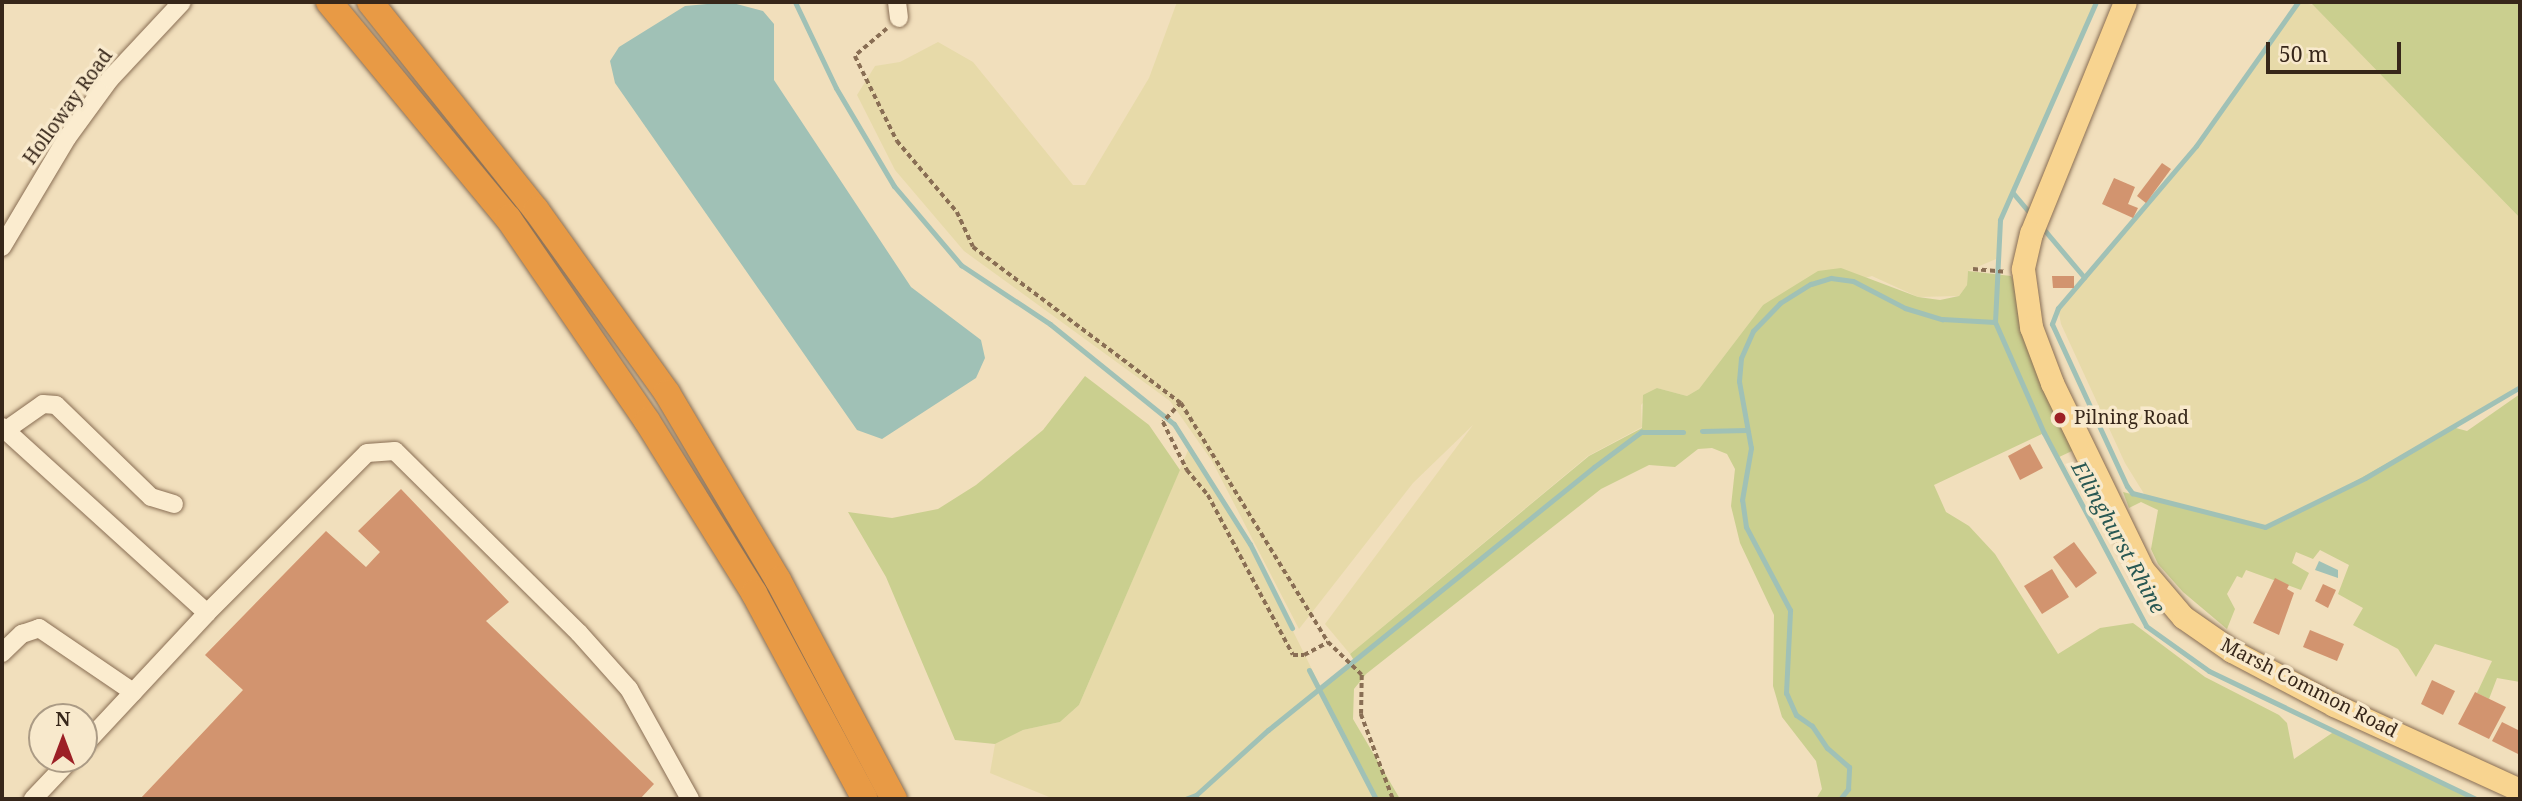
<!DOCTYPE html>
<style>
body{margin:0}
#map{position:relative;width:2522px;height:801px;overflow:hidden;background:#f1dfbc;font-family:"Noto Serif",serif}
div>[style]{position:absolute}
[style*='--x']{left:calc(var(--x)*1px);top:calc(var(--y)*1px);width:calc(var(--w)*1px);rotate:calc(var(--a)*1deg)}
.farmland>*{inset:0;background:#e7daa9}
.green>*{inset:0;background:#cacf8f}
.water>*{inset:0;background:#a0c1b6}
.stream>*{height:5px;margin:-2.5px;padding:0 2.5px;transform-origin:2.5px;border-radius:2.5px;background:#a0c1b6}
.building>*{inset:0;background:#d2946f}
.path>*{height:3.5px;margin-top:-1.75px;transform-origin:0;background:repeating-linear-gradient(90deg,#896e54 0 5px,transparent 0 8.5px)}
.roads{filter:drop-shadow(0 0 2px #896e54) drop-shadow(0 0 2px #896e54)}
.minor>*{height:18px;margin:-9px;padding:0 9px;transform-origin:9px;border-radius:9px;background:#fbeccf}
.major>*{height:23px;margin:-11.5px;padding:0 11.5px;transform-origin:11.5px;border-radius:11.5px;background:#f8d490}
.highway>*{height:26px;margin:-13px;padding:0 13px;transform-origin:13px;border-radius:13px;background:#e89a45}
.dots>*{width:19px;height:19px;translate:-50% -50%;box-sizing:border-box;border:4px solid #f8e9cc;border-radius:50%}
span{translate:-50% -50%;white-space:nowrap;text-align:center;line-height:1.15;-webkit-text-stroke:7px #f8e9cc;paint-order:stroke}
.street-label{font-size:19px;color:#37271a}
.poi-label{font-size:19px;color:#37271a}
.left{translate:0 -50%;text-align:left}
.water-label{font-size:21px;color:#285853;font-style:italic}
.frame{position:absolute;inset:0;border:4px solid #37271a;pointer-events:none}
.north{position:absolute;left:28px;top:703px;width:70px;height:70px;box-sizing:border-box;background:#f8e9cc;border:2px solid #ab9b85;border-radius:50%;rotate:0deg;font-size:19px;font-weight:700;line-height:28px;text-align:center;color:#37271a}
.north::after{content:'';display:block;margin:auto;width:24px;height:32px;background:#9c2026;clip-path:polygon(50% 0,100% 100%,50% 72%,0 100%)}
.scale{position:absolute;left:2266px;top:42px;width:135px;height:32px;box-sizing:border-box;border:4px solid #37271a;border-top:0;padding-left:9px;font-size:21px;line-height:24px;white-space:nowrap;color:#37271a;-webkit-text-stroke:5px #f8e9cc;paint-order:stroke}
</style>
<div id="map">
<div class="farmland">
<i style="clip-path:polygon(1177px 2px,2096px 2px,2000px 220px,1996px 259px,1968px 271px,1967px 285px,1959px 296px,1918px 297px,1872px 276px,1763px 305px,1699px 389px,1687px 396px,1657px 388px,1641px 405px,1642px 427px,1588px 456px,1350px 654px,1325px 624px,1473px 425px,1413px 483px,1299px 629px,1212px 461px,1170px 401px,964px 251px,895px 170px,857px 95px,875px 66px,900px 62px,938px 42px,973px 62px,1073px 185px,1085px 185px,1149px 78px)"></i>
<i style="clip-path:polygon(2298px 2px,2313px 5px,2520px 218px,2520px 387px,2364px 478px,2265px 527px,2146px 497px,2125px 463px,2061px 324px,2058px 308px,2196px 146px)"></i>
<i style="clip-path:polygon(1189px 448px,1250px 544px,1376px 799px,1054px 799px,990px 773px,995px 744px,1023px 730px,1060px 722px,1079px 705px)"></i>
</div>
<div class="green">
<i style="clip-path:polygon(2310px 2px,2520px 2px,2520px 218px,2313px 5px)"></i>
<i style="clip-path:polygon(1841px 268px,1918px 297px,1940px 300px,1959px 296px,1967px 285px,1968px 271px,2011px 276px,2015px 284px,2074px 450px,2057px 458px,2044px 433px,1934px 485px,1946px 512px,1969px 526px,1995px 554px,2058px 654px,2100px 628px,2133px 623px,2205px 677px,2279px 715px,2287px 723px,2294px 759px,2335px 731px,2476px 799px,1816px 799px,1822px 789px,1816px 761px,1782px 717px,1773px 686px,1774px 615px,1740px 543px,1731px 506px,1735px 469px,1727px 454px,1712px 448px,1698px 449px,1675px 467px,1649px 465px,1601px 489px,1366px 674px,1354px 689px,1353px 719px,1400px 799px,1376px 799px,1318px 690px,1355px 662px,1350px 654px,1589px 456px,1642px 428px,1643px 395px,1657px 388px,1687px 396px,1699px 389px,1763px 305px,1818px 271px)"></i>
<i style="clip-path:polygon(1085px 376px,1149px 425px,1180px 470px,1079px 705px,1060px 722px,1023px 730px,995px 744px,955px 740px,886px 577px,848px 512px,892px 518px,938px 509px,976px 485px,1043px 430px)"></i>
<i style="clip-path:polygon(2520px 394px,2520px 682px,2497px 678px,2489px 699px,2477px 693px,2492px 661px,2435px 644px,2416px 677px,2398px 649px,2353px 625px,2363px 608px,2338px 594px,2349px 565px,2320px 550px,2313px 559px,2296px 552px,2292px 563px,2309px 573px,2301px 590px,2246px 570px,2242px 578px,2237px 576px,2227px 594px,2235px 609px,2227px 629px,2183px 592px,2158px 564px,2151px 549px,2158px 510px,2141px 502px,2129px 508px,2123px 492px,2265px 527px,2284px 521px,2452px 427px,2467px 431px)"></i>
</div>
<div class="water">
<i style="clip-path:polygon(729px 2px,763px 11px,774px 24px,774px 80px,911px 287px,981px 340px,985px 358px,976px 378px,882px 439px,857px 430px,615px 83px,610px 61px,619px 47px,685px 6px)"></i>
<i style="clip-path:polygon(2319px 561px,2338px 570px,2338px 578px,2315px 570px)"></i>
</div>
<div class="stream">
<i style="--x:795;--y:2;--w:95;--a:64.5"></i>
<i style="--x:836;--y:88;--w:114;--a:59.4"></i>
<i style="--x:894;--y:186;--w:104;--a:49.7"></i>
<i style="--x:961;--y:265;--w:107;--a:33.5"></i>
<i style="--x:1050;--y:324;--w:159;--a:38.9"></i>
<i style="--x:1174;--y:424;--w:142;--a:57.7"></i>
<i style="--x:1250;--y:544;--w:94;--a:63.4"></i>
<i style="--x:2096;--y:2;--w:238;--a:113.8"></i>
<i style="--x:2000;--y:220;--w:102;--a:92.8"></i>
<i style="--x:1995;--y:322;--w:121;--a:66.2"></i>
<i style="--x:2044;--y:433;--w:218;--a:62.1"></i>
<i style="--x:2146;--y:626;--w:77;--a:35.5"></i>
<i style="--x:2209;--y:671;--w:296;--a:25.6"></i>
<i style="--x:2298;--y:2;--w:176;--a:125.3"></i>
<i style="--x:2196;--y:146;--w:213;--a:130.4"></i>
<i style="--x:2058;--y:308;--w:17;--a:111"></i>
<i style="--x:2052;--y:324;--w:179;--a:65.2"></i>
<i style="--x:2127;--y:486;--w:9;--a:54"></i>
<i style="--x:2132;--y:493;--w:137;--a:14.3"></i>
<i style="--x:2265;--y:527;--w:111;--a:-26.1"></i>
<i style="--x:2365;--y:478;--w:180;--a:-30.4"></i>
<i style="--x:2013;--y:193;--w:30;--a:50"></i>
<i style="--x:2041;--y:226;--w:67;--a:49.9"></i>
<i style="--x:1702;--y:431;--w:45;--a:-1.3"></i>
<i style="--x:1309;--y:670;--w:145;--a:62.6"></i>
<i style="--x:1185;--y:799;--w:12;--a:-20"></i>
<i style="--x:1196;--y:795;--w:97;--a:-42.1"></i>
<i style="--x:1268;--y:730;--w:419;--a:-38.9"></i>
<i style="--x:1594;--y:467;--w:59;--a:-36.7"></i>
<i style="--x:1641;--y:432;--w:42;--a:0"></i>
<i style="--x:1840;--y:799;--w:13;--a:-51"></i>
<i style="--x:1848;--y:789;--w:22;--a:-87"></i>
<i style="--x:1849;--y:767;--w:29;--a:-139"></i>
<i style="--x:1827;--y:748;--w:27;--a:-124"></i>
<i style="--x:1812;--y:726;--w:19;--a:-145"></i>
<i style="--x:1796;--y:715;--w:24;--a:-114"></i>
<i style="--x:1786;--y:693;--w:83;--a:-87.2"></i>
<i style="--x:1790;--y:610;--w:94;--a:-117.9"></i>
<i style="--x:1746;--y:527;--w:27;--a:-98"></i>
<i style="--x:1742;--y:500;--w:53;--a:-80.2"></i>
<i style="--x:1751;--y:448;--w:68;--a:-100.2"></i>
<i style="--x:1739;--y:381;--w:23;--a:-85"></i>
<i style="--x:1741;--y:358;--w:30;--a:-66"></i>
<i style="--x:1753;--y:331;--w:39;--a:-46"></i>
<i style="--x:1780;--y:303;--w:36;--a:-32"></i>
<i style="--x:1811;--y:284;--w:21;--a:-17"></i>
<i style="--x:1831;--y:278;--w:22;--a:8"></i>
<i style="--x:1853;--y:281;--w:59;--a:27.4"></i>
<i style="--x:1905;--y:308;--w:39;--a:17"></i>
<i style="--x:1942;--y:319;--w:53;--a:3.2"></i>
</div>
<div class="building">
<i style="clip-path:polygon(2162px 163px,2171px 169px,2146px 203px,2137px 196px)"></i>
<i style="clip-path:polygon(2114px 178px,2135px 187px,2128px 204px,2138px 208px,2133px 218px,2102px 204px)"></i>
<i style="clip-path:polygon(2052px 276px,2074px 276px,2074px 288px,2053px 288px)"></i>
<i style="clip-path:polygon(2030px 444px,2043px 468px,2020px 480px,2008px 456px)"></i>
<i style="clip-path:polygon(401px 489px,509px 602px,486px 621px,654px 784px,640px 799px,140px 799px,243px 690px,205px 655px,326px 531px,366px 567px,380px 552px,358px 531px)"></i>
<i style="clip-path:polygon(2074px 542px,2097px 573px,2076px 588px,2053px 557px)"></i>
<i style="clip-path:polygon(2052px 569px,2069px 597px,2042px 614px,2024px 586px)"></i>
<i style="clip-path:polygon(2275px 578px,2289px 585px,2287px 589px,2294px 593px,2279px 635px,2253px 623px)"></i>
<i style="clip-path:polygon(2323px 584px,2336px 590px,2328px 608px,2315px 601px)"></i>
<i style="clip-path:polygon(2310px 630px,2344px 644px,2337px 661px,2303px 647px)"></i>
<i style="clip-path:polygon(2432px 680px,2455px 691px,2443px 715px,2421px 704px)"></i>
<i style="clip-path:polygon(2475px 692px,2506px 707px,2489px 739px,2458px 724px)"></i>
<i style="clip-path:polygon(2502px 722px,2520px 731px,2520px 755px,2492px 741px)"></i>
</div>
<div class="path">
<i style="--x:887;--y:29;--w:42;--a:139.8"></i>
<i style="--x:855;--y:56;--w:95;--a:63.7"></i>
<i style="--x:897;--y:141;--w:93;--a:49.8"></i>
<i style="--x:957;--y:212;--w:38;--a:65"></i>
<i style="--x:973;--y:247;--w:260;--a:36.9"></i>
<i style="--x:1181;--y:403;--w:281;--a:58.4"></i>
<i style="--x:1328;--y:642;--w:47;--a:44.1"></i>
<i style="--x:1362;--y:675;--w:39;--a:91"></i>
<i style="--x:1361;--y:714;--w:91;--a:69.4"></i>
<i style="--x:1973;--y:269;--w:32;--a:5"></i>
<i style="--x:1181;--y:403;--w:26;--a:133"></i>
<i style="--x:1163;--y:422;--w:54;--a:63.4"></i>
<i style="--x:1187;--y:470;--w:33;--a:50"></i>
<i style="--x:1208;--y:495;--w:181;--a:62"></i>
<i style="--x:1293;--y:655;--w:11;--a:0"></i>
<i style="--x:1304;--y:655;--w:27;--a:-28"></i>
</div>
<div class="roads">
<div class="minor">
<i style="--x:897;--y:2;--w:16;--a:83"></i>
<i style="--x:2;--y:247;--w:127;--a:-59.2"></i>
<i style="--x:67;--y:138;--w:73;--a:-53.9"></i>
<i style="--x:110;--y:79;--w:105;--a:-46.9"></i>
<i style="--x:2;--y:427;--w:277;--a:42.2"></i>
<i style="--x:6;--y:430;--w:45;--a:-35.1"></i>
<i style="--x:43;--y:404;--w:13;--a:4"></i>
<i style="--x:56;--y:405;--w:132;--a:44.1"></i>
<i style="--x:151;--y:497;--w:24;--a:17"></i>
<i style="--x:2;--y:653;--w:28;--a:-44"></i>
<i style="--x:22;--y:634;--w:18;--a:-19"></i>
<i style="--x:39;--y:628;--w:114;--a:34.2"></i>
<i style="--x:84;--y:745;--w:180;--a:-47"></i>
<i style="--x:207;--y:613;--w:226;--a:-45"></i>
<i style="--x:367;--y:453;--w:28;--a:-4"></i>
<i style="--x:395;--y:451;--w:259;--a:44.7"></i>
<i style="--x:579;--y:633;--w:75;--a:48.2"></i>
<i style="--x:629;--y:689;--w:126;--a:61"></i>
<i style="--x:33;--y:799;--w:55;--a:-46.5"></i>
</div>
<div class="major">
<i style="--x:2125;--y:2;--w:249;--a:112.1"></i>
<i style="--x:2031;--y:233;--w:37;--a:103"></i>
<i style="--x:2023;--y:269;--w:59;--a:82.1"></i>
<i style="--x:2031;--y:327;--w:60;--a:69.4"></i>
<i style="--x:2052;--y:383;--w:208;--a:64.1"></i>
<i style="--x:2143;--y:570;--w:62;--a:49.6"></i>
<i style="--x:2183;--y:617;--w:60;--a:34.8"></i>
<i style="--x:2232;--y:651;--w:115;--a:27.9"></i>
<i style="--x:2334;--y:705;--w:205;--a:24.6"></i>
</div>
<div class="highway">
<i style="--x:329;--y:2;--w:281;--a:50.4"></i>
<i style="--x:508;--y:218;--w:246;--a:55.6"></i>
<i style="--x:647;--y:421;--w:203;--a:58.1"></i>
<i style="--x:754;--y:593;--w:234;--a:61.7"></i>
<i style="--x:370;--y:2;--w:266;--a:51.4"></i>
<i style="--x:536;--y:210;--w:225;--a:54.4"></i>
<i style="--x:667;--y:393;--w:217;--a:59.3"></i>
<i style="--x:778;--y:580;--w:248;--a:62.1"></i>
</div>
</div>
<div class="dots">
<i style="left:2060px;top:418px;background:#9c2026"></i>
</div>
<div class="street-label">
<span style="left:68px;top:107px;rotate:-54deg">Holloway Road</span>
<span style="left:2309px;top:688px;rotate:27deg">Marsh Common Road</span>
</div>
<div class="poi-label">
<span class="left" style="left:2074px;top:418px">Pilning Road</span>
</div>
<div class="water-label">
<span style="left:2119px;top:537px;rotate:61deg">Ellinghurst Rhine</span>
</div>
<div class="frame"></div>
<div class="north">N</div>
<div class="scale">50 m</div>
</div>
